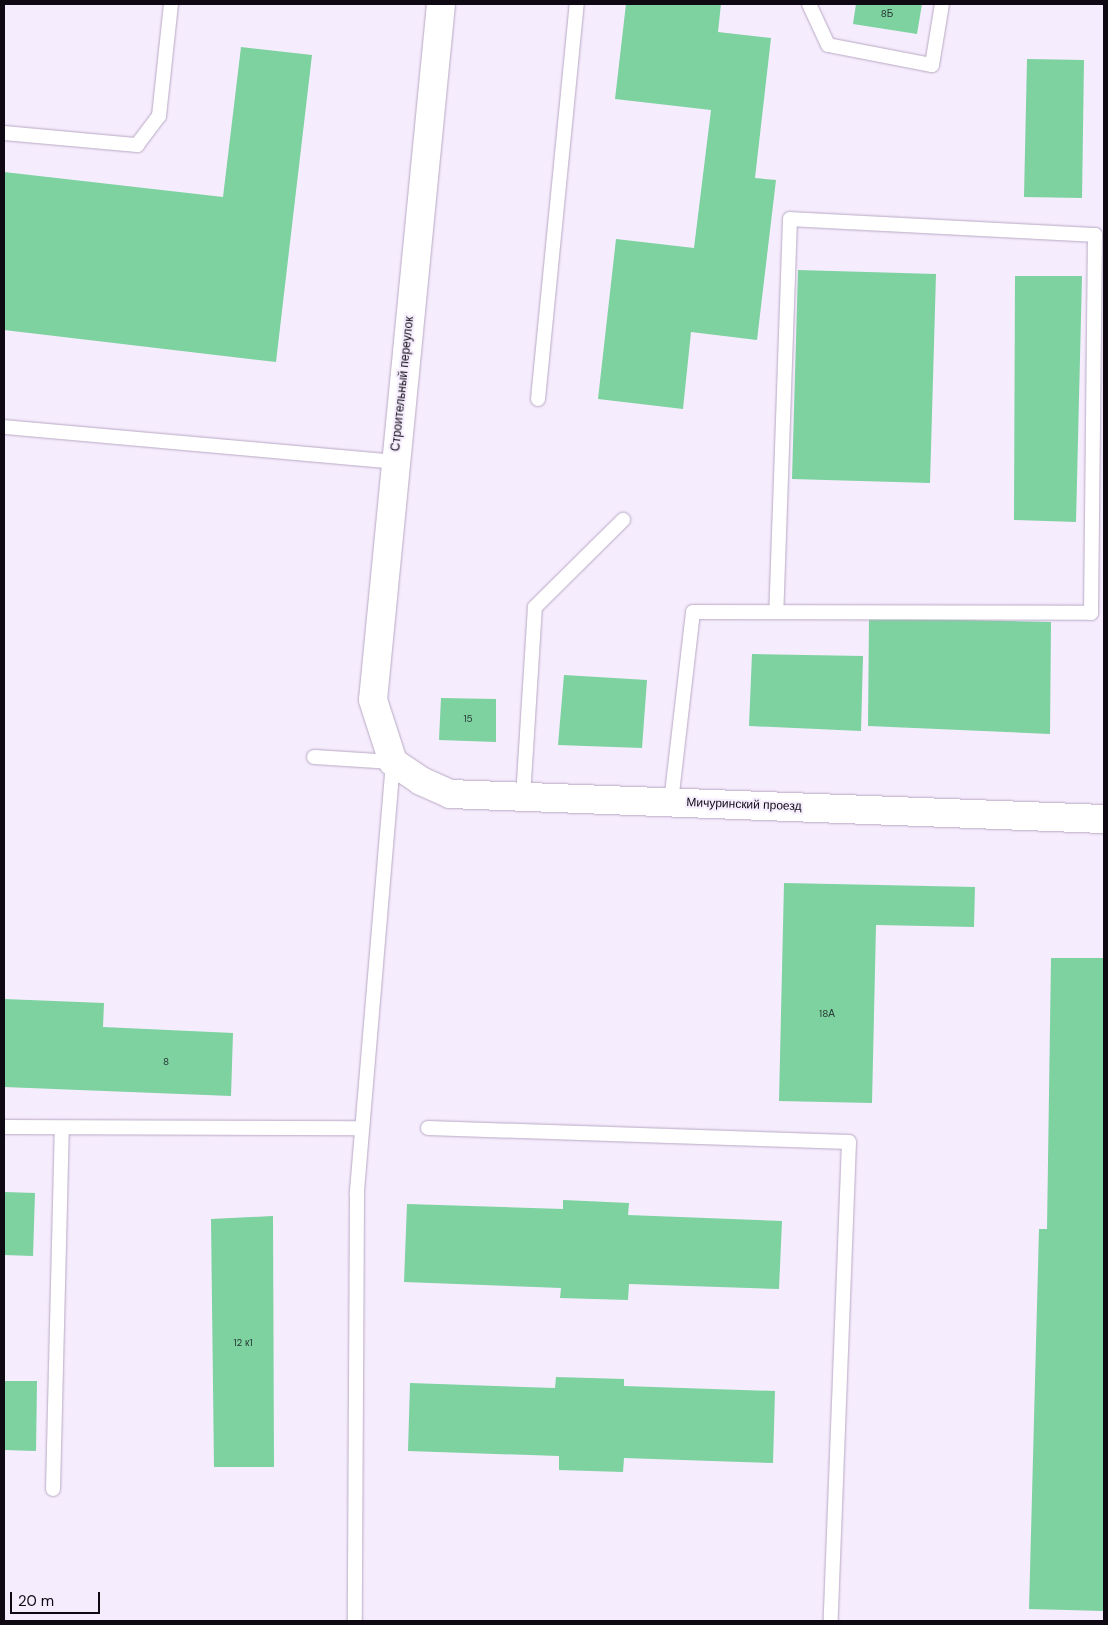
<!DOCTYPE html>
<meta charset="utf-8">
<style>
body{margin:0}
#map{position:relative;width:1108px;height:1625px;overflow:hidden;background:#f5ecfd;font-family:"DM Sans",sans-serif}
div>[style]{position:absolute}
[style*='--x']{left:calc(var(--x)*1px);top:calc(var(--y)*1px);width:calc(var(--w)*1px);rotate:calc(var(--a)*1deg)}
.building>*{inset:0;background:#7dd2a0}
.roads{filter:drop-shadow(0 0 1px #b8a9c4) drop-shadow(0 0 1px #b8a9c4)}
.lane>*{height:14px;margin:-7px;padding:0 7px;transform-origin:7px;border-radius:7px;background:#fff}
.secondary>*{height:28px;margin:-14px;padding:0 14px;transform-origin:14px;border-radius:14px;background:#fff}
span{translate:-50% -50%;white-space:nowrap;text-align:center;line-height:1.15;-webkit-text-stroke:4px #f5ecfd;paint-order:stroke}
.number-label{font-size:10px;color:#2a3b36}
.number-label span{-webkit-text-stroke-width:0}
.street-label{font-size:12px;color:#0e0912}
.frame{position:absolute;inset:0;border:5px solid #0e0912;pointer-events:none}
.scale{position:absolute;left:10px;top:1592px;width:90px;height:22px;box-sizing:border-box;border:2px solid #0e0912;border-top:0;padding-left:6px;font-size:15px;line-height:18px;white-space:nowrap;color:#0e0912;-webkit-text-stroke:4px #f5ecfd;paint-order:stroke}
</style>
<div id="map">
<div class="building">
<i style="clip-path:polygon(626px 4px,721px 4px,718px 32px,771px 38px,755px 178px,776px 180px,757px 340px,691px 332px,683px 409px,598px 399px,616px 239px,694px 248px,711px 110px,615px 99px)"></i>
<i style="clip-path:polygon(856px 4px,922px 4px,917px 34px,853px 24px)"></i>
<i style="clip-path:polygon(241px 47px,312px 55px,276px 362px,4px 330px,4px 172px,223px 197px)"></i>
<i style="clip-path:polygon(1027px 59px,1084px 60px,1082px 198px,1024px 197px)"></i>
<i style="clip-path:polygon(798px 270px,936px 274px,930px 483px,792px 479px)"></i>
<i style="clip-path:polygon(1015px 276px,1082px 276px,1076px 522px,1014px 520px)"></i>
<i style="clip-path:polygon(869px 618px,1051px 622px,1050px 734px,868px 726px)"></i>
<i style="clip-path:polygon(752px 654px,863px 656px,861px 731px,749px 726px)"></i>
<i style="clip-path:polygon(564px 675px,647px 680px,642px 748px,558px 745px)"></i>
<i style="clip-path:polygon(441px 698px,496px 699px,496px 742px,439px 740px)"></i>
<i style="clip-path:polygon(784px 883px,975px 887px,974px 927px,876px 925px,872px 1103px,779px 1101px)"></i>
<i style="clip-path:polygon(1051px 958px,1104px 958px,1104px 1611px,1029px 1609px,1039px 1229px,1047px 1229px)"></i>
<i style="clip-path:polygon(4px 999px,104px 1003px,103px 1027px,233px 1033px,231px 1096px,4px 1087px)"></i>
<i style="clip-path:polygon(4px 1192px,35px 1193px,33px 1256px,4px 1255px)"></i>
<i style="clip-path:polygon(563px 1200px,629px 1203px,628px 1215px,782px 1221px,779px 1289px,629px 1284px,628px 1300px,560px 1298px,561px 1288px,404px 1282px,407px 1204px,563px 1209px)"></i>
<i style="clip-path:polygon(273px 1216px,274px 1467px,214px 1467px,211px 1219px)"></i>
<i style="clip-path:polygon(556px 1377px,624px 1379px,624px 1386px,775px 1391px,773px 1463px,624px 1458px,623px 1472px,559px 1470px,559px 1456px,408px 1451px,410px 1383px,555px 1388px)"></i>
<i style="clip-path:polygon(4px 1381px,37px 1381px,36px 1451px,4px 1450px)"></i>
</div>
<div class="roads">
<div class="lane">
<i style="--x:809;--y:4;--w:45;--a:65.1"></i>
<i style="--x:828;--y:45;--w:106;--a:10.9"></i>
<i style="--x:932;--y:65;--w:62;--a:-80.7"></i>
<i style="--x:4;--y:133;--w:134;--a:5.2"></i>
<i style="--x:137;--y:145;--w:36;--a:-53"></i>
<i style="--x:159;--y:116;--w:113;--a:-83.9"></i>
<i style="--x:538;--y:399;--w:397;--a:-84.4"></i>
<i style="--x:4;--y:427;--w:393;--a:5.1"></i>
<i style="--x:314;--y:757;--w:79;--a:3.6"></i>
<i style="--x:393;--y:762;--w:433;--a:94.8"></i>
<i style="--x:357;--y:1194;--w:427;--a:90.3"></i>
<i style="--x:523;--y:797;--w:190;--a:-86.4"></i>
<i style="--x:535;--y:607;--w:124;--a:-44.7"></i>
<i style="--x:671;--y:802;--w:191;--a:-83.4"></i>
<i style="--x:693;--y:612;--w:398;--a:0.1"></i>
<i style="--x:1091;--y:613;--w:378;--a:-89.4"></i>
<i style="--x:1095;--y:235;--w:305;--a:-177"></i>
<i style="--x:790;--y:219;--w:393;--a:92"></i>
<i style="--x:4;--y:1127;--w:357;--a:0.2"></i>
<i style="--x:428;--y:1128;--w:421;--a:1.9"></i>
<i style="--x:849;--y:1142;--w:479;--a:92.2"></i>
<i style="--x:53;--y:1489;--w:360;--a:-88.6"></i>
</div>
<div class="secondary">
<i style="--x:441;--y:4;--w:699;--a:95.58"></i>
<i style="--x:373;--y:700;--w:65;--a:72.1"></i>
<i style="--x:393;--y:762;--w:34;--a:34"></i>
<i style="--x:421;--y:781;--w:32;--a:24"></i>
<i style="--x:450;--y:794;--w:654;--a:2.19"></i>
</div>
</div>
<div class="number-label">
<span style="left:887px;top:14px">8Б</span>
<span style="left:468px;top:719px">15</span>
<span style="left:827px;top:1014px">18А</span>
<span style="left:166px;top:1062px">8</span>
<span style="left:243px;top:1343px">12 к1</span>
</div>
<div class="street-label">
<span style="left:403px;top:384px;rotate:-84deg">Строительный переулок</span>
<span style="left:744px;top:805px;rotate:2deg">Мичуринский проезд</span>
</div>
<div class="frame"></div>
<div class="scale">20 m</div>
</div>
